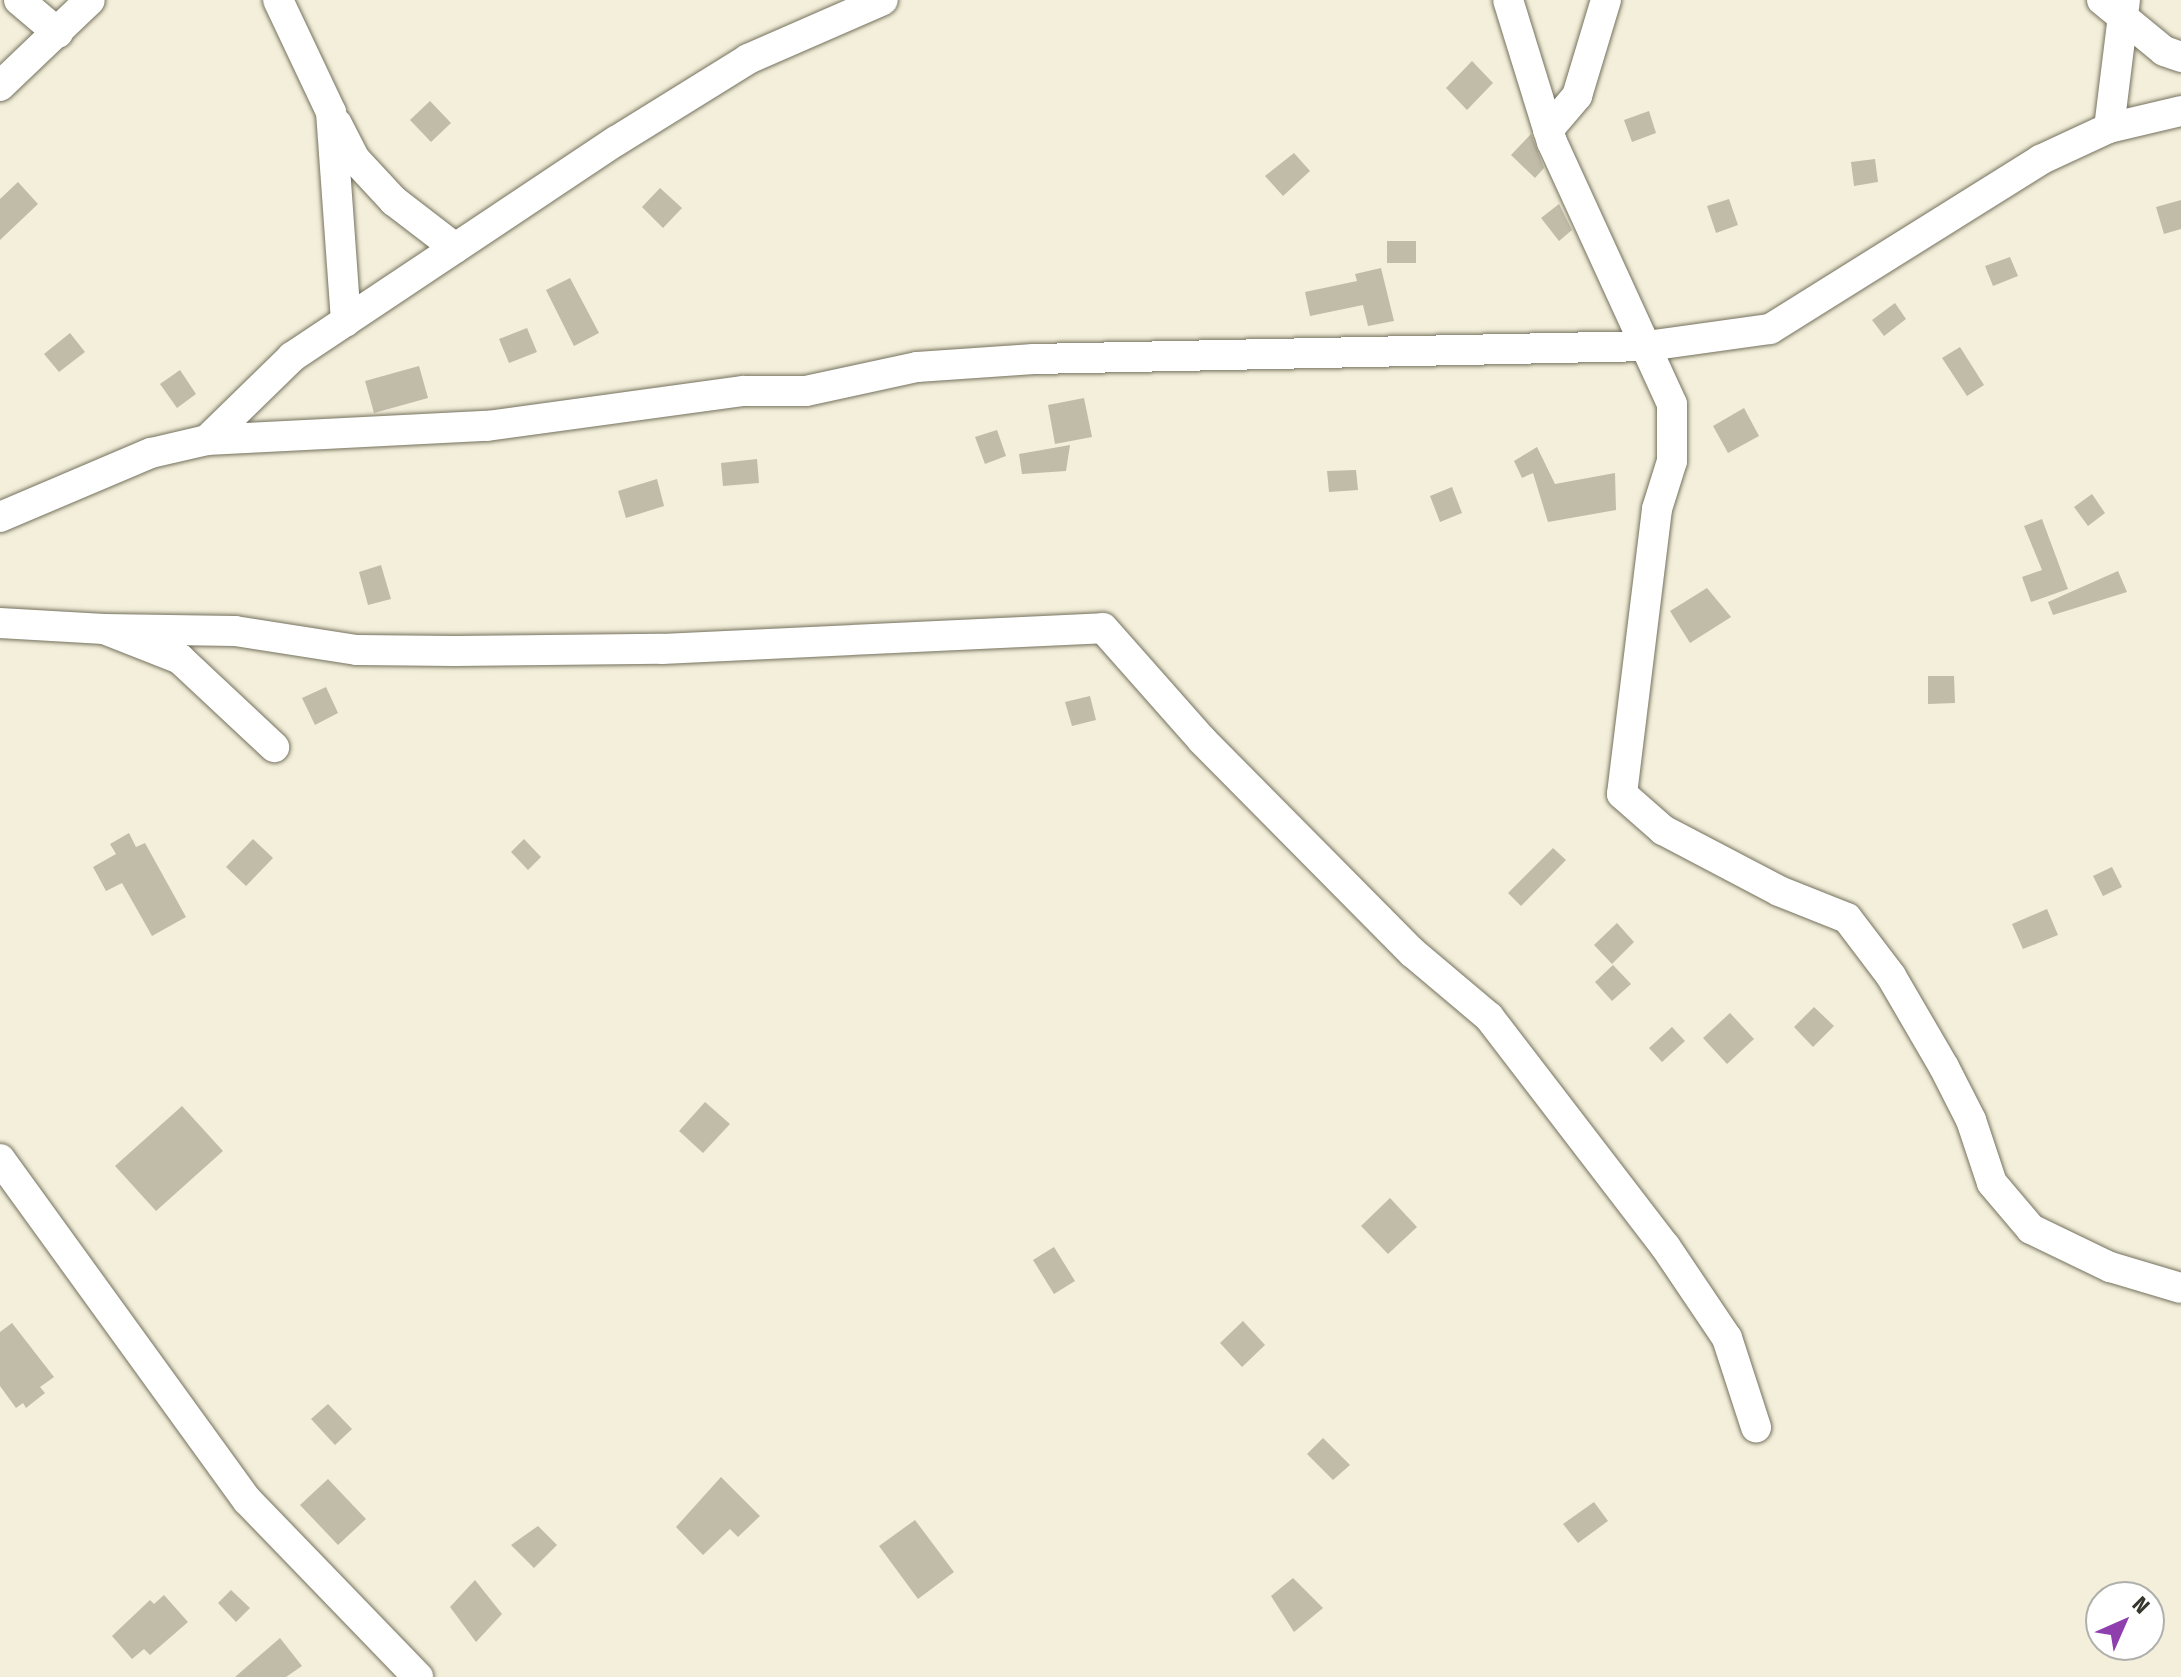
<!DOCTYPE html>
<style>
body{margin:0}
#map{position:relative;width:2181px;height:1677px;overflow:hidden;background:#f3efda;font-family:"Fira Sans Condensed",sans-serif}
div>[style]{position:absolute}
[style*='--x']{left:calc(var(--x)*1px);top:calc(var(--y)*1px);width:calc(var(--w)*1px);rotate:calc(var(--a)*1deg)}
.building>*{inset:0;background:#c0bca8}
.roads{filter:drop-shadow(0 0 2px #74715e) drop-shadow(0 0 2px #74715e)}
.street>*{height:30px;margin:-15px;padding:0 15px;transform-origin:15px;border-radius:15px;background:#fff}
span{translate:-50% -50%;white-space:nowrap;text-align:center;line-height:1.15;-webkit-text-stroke:7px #fff;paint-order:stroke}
.north{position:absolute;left:2085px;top:1581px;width:80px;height:80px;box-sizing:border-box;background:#fff;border:2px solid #afafab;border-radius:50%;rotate:45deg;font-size:22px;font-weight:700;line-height:32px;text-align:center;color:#38372e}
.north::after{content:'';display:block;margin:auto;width:28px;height:36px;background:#8e3ead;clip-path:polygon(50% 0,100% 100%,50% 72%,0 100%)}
</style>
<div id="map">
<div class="building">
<i style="clip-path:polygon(1472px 61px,1493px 83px,1467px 110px,1446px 88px)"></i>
<i style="clip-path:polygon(430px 101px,451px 123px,431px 142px,410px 120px)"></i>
<i style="clip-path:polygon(1649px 111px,1656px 133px,1632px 142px,1624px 120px)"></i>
<i style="clip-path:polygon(1531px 134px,1544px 168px,1535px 178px,1511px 155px)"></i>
<i style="clip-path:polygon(1294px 153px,1310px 171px,1283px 196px,1265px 176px)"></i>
<i style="clip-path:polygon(1875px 159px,1878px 182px,1854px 186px,1851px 162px)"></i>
<i style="clip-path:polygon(18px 182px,38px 204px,0 240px,0 199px)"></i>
<i style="clip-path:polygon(660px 188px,682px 208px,663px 228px,642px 207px)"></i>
<i style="clip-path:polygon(1729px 199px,1738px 225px,1716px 233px,1707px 206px)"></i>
<i style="clip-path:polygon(2181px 200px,2181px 229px,2164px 234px,2156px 207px)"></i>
<i style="clip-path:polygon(1559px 204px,1572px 230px,1559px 241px,1541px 218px)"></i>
<i style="clip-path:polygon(1387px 241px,1416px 241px,1416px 263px,1387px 263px)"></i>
<i style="clip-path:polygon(2010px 257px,2018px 276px,1993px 286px,1985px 266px)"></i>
<i style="clip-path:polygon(1381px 268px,1394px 321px,1368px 326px,1363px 305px,1310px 316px,1305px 292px,1357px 281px,1355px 274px)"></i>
<i style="clip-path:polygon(570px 278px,599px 333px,574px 346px,546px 290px)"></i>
<i style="clip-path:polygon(1895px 303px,1906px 319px,1884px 336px,1872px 320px)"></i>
<i style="clip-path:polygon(527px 328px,537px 352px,509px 363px,499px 339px)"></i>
<i style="clip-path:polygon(70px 333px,85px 352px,59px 372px,44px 354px)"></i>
<i style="clip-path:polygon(1960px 347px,1984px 385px,1967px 396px,1942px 358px)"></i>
<i style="clip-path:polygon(419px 366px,428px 398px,374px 413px,365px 381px)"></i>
<i style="clip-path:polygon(180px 370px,196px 394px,177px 408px,160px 384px)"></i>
<i style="clip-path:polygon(1084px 398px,1092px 437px,1055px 444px,1048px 405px)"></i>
<i style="clip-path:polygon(1744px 408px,1759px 436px,1728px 453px,1713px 426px)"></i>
<i style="clip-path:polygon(997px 430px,1006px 456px,985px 464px,975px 437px)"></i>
<i style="clip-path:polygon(1070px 445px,1066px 471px,1022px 474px,1019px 454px)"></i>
<i style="clip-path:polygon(1537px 447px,1555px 484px,1615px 473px,1616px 510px,1548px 522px,1533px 473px,1522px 478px,1514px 461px)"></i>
<i style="clip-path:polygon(757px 459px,759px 483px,723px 486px,721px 463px)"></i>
<i style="clip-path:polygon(1356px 470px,1358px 490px,1329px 492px,1327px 471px)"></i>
<i style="clip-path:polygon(657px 479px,664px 506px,626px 518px,618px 491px)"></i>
<i style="clip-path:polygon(1452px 487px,1462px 513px,1440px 522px,1430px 496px)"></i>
<i style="clip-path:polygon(2092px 494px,2105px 513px,2088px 526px,2074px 507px)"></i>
<i style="clip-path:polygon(2042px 519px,2068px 589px,2031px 602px,2022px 577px,2042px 570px,2024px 526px)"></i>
<i style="clip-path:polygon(381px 565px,391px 599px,368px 605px,359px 572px)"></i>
<i style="clip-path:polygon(2118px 571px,2127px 592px,2053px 615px,2048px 602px)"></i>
<i style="clip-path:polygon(1707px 588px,1731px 617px,1690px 643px,1670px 611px)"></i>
<i style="clip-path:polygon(1928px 676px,1954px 676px,1955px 703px,1928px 704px)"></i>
<i style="clip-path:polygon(326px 687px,338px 713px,315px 725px,302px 698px)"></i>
<i style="clip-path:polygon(1090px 696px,1096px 720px,1072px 726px,1065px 702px)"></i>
<i style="clip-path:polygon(129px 833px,136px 847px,145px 843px,186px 917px,152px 936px,122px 883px,106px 891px,93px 867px,116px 854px,110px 844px)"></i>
<i style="clip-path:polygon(253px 839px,273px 858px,246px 886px,226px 867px)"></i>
<i style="clip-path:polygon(524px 839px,541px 857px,528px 870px,511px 852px)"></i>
<i style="clip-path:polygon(1553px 848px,1566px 860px,1521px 906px,1508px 893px)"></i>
<i style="clip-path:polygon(2112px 867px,2122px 887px,2103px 896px,2093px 876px)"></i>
<i style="clip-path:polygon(2047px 909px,2058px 935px,2023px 949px,2012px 924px)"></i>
<i style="clip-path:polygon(1617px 923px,1634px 942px,1612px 964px,1594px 945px)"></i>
<i style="clip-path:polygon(1613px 965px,1631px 984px,1612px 1001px,1595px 982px)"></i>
<i style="clip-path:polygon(1814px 1007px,1834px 1026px,1813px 1047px,1794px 1027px)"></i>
<i style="clip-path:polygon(1730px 1013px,1754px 1039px,1727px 1064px,1703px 1038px)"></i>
<i style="clip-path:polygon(1672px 1027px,1685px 1041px,1662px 1062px,1649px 1048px)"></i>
<i style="clip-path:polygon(705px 1102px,730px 1124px,703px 1153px,679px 1131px)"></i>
<i style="clip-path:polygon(182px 1106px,223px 1151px,156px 1211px,115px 1166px)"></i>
<i style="clip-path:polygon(1390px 1198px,1417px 1227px,1388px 1254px,1361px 1226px)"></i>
<i style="clip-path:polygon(1054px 1247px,1075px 1281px,1054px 1294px,1033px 1260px)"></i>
<i style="clip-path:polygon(1243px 1321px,1265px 1345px,1242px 1367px,1220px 1343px)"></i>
<i style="clip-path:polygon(12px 1323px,54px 1377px,40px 1387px,45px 1393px,26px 1408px,23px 1403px,16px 1408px,0 1386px,0 1332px)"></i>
<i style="clip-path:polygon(328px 1404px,352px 1429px,335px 1445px,311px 1419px)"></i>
<i style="clip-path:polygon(1323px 1438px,1350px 1465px,1333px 1480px,1307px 1454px)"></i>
<i style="clip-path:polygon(721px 1477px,760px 1516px,738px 1537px,730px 1529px,703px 1555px,676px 1527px)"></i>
<i style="clip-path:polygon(328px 1479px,366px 1519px,338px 1545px,300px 1505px)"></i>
<i style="clip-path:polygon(1594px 1502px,1608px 1521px,1578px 1543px,1563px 1524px)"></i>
<i style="clip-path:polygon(915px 1520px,954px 1572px,918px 1599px,879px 1546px)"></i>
<i style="clip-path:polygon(538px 1526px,557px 1545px,534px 1568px,511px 1545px)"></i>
<i style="clip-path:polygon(1293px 1578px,1323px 1608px,1294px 1632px,1271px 1596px)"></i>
<i style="clip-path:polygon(475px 1580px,502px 1614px,476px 1642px,450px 1607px)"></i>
<i style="clip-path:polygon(231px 1590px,250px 1608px,236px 1622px,218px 1603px)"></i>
<i style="clip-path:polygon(164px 1595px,188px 1622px,150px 1655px,144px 1649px,132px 1659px,112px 1636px,150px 1600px,154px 1604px)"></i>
<i style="clip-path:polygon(280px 1638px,302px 1666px,286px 1677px,235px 1677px)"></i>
</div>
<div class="roads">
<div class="street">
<i style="--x:19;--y:0;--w:51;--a:40.2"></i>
<i style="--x:278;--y:0;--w:124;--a:64.7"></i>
<i style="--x:331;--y:112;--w:210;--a:85.9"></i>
<i style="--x:1508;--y:0;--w:149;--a:72.8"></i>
<i style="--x:1552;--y:142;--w:288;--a:65.4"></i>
<i style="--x:1672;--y:404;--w:57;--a:90"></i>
<i style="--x:1672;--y:461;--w:50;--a:107.4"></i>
<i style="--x:1657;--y:509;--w:287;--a:97"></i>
<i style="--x:1622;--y:794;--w:55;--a:41.3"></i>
<i style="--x:1663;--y:830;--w:131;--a:27.7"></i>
<i style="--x:1779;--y:891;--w:73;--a:21.7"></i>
<i style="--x:1847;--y:918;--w:73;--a:52.8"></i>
<i style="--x:1891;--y:976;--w:105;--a:59.8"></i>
<i style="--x:1944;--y:1067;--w:59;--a:63"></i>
<i style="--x:1971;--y:1120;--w:66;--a:71.6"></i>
<i style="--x:1992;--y:1183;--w:60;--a:49.7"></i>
<i style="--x:2031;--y:1229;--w:88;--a:25.7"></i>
<i style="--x:2110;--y:1267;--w:74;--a:16.5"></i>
<i style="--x:2102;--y:0;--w:80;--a:39.4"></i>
<i style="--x:2164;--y:51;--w:18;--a:19"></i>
<i style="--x:0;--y:86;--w:124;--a:-43.7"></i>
<i style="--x:337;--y:124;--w:38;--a:63"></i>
<i style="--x:354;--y:158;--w:59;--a:47.1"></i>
<i style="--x:394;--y:201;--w:77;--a:37.6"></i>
<i style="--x:2109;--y:128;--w:129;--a:-82.9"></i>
<i style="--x:1548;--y:130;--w:45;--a:-49.5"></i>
<i style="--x:1577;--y:96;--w:100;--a:-73.2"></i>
<i style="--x:207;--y:440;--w:280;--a:-2.9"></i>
<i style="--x:487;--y:426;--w:259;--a:-7.8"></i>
<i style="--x:744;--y:391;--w:62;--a:0"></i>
<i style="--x:806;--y:391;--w:114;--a:-12.2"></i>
<i style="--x:917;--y:367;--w:117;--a:-3.9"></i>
<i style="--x:1034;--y:359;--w:613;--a:-1.21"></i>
<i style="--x:1647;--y:346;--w:124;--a:-7.9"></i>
<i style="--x:1770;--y:329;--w:319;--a:-32"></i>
<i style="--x:2040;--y:160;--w:76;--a:-24.9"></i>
<i style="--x:2109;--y:128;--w:74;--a:-13.3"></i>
<i style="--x:0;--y:517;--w:164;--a:-23"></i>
<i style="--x:151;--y:453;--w:57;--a:-13.1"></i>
<i style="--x:207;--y:440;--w:119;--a:-44.3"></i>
<i style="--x:292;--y:357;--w:389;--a:-33.7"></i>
<i style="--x:616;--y:141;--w:155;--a:-31.8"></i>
<i style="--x:748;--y:59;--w:147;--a:-23.6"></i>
<i style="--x:0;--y:623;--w:104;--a:3.3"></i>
<i style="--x:104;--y:629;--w:82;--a:21.5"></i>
<i style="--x:180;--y:659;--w:129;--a:43.1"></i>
<i style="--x:104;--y:629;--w:131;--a:0.9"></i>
<i style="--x:235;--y:631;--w:123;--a:8.9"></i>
<i style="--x:357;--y:650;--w:98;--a:0.6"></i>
<i style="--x:455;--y:651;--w:207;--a:-0.6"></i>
<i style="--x:662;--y:649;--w:441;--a:-2.7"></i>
<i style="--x:1103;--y:628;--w:149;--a:48.5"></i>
<i style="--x:1202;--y:740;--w:300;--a:45.3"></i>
<i style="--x:1413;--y:953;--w:99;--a:40.1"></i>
<i style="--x:1489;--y:1017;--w:289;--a:52.5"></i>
<i style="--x:1665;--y:1246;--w:111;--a:56"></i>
<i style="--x:1727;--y:1338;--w:94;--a:72"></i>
<i style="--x:0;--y:1159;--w:422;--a:54.1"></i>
<i style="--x:248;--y:1501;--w:245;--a:46"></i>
</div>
</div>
<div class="north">N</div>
</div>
